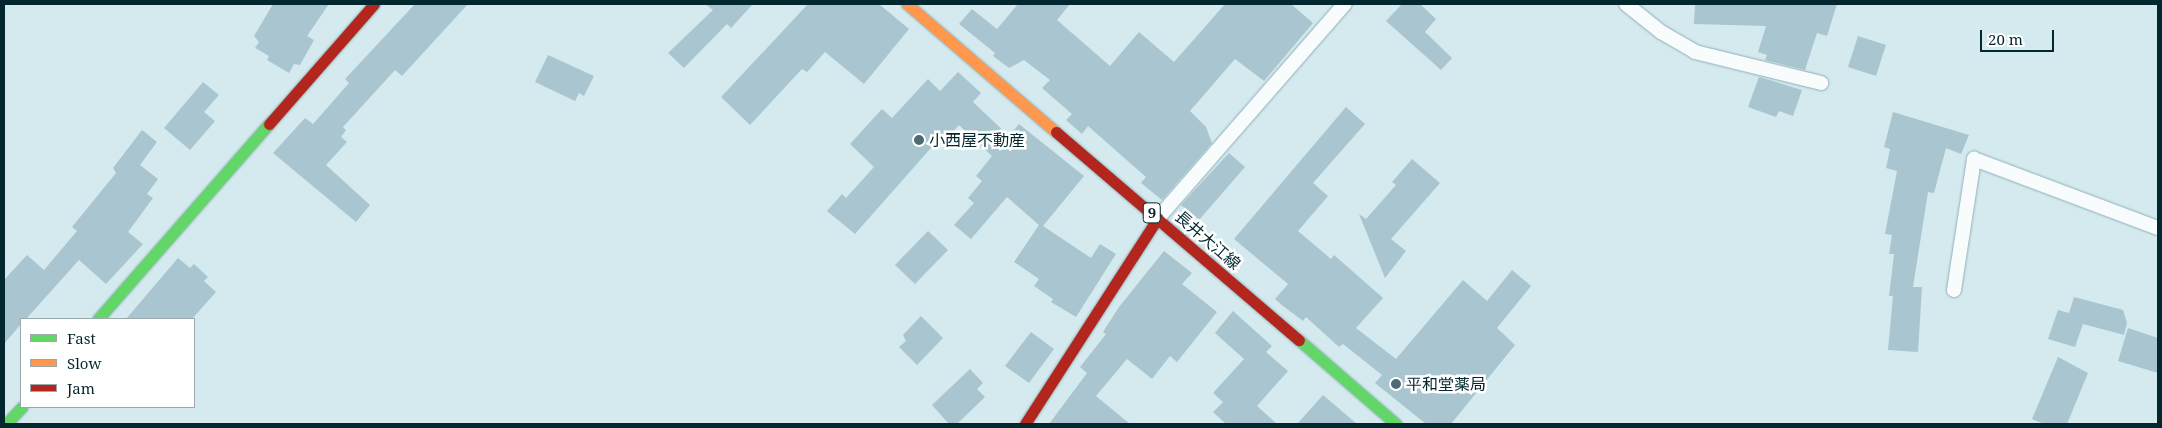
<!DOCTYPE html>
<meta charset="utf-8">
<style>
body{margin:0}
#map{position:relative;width:2162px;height:428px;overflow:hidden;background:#d4eaef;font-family:"Noto Serif","Noto Sans JP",serif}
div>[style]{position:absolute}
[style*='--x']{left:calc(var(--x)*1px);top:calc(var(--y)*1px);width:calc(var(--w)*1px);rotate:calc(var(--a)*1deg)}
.building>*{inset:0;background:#a9c5d0}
.roads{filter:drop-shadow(0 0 1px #8fb0b7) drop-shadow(0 0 1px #8fb0b7)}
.lane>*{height:14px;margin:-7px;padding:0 7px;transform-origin:7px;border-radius:7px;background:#f9fcfd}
.fast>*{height:11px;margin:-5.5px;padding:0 5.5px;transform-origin:5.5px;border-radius:5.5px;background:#63d668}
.slow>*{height:11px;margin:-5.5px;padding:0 5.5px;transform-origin:5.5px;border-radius:5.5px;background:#ff974d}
.jam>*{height:11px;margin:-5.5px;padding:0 5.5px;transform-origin:5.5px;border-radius:5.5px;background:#b3261e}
.dots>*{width:14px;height:14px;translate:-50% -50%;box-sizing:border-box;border:2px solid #fff;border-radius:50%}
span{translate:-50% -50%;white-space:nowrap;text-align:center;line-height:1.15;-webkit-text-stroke:5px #fff;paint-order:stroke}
.shield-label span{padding:1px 4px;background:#fff;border:1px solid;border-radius:4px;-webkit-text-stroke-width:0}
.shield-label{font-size:15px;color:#03272f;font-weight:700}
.poi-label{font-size:16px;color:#03272f}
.left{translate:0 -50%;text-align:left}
.street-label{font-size:16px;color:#03272f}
.frame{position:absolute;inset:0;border:5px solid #03272f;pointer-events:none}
.legend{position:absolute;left:20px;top:318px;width:175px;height:90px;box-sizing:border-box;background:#fff;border:1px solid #9aa9ac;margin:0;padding:6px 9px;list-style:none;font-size:15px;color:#03272f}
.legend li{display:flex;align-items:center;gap:10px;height:25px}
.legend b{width:25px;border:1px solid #9aa9ac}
.scale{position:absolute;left:1980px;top:30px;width:74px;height:22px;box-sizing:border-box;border:2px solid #03272f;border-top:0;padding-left:6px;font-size:15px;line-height:18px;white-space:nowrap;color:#03272f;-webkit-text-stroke:4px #fff;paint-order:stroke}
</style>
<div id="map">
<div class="building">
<i style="clip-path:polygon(273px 4px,329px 4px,307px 36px,314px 40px,300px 65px,294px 64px,289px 73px,267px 60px,269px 56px,255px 48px,259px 42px,254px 36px)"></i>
<i style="clip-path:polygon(415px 4px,468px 4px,402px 76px,395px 70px,343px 127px,346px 130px,341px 137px,347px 142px,326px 165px,370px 205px,356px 222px,273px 153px,305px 118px,313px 124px,349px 83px,345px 79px)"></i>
<i style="clip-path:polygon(705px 4px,753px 4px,731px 28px,727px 24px,684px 68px,668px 53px,713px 10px)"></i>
<i style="clip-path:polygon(808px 4px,879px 4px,909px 29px,864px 84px,825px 52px,807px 72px,802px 69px,750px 125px,721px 97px)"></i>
<i style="clip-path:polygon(1018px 4px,1070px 4px,1057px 20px,1110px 66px,1139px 32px,1174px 62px,1225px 4px,1291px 4px,1313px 23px,1264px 81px,1235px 59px,1190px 111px,1206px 127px,1212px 143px,1162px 200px,1141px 183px,1146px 177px,1088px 126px,1082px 134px,1066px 120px,1072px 114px,1042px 88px,1050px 80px,1024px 60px,1009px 68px,993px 56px,995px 53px,959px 24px,972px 9px,997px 29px)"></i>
<i style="clip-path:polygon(1402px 4px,1420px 4px,1436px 19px,1425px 32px,1452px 58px,1441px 70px,1386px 21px)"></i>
<i style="clip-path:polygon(1695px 4px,1837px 4px,1827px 36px,1817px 33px,1805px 70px,1765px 60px,1767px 55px,1758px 52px,1766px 26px,1694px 24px)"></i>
<i style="clip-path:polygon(1858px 36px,1886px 45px,1876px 76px,1848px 67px)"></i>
<i style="clip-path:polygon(548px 55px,594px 76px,584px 96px,579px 93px,575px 101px,535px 82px)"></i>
<i style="clip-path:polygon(958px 72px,981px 93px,973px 102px,1009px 136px,1019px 124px,1084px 176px,1043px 226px,1091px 258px,1100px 244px,1116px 254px,1076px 317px,1051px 302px,1053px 299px,1034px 286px,1039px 279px,1014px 262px,1039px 225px,1007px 197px,971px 239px,954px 225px,974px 203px,968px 198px,982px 181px,976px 176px,992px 156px,959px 125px,949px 136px,945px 132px,855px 234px,827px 211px,842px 194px,846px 198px,874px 167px,850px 144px,882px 109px,892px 118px,928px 79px,940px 91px)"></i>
<i style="clip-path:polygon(1759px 77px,1802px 90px,1793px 116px,1779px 111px,1776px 117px,1748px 107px)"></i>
<i style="clip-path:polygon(203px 82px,219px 95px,204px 112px,215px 121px,190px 150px,164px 128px)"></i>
<i style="clip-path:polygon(1346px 107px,1365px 124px,1313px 183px,1328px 196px,1298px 231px,1331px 259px,1334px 255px,1383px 298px,1356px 328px,1396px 359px,1463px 280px,1487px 301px,1512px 270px,1531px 286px,1497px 328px,1515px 345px,1451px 424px,1426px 424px,1375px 383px,1382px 375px,1343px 344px,1339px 347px,1306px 317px,1303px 321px,1283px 306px,1275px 299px,1288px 284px,1234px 239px)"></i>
<i style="clip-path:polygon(1893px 112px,1969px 135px,1961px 154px,1946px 148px,1934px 193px,1928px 192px,1913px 287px,1922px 287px,1918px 352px,1888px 350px,1893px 296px,1889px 296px,1894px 254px,1889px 254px,1892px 235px,1885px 234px,1897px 171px,1886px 168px,1890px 149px,1884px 147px)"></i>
<i style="clip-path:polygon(142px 130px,157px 142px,140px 165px,158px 179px,147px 194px,153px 198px,128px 232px,143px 244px,106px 284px,79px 260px,26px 319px,21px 319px,21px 324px,4px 344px,4px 280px,27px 255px,44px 270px,77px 231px,72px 227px,116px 173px,113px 168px)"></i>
<i style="clip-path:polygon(1229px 153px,1245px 167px,1199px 220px,1181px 205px)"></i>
<i style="clip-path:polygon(1412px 159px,1440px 183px,1391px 239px,1406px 251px,1385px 278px,1359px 214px,1366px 219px,1396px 185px,1392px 182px)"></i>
<i style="clip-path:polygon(928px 231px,948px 250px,915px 284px,895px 265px)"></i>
<i style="clip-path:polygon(1164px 251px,1192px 273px,1182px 284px,1217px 312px,1177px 362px,1170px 356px,1152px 379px,1127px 359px,1096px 396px,1130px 424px,1049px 424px,1087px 373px,1080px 367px,1106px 334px,1103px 332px,1119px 307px)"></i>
<i style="clip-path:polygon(178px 258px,190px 268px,194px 264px,208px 277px,204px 281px,216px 292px,192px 319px,126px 319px)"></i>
<i style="clip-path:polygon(2074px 297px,2123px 310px,2127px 323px,2124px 335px,2083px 324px,2075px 347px,2048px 339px,2058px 310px,2069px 313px)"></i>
<i style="clip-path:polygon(1233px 311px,1272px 346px,1266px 352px,1288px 371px,1257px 406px,1277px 424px,1226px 424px,1213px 412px,1223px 402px,1213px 393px,1244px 359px,1215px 333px)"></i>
<i style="clip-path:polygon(921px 316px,943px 338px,917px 365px,899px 347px,906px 341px,903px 335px)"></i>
<i style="clip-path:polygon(2128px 328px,2158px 338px,2158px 373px,2118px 361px)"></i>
<i style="clip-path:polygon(1031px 332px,1054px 349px,1029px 383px,1005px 366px)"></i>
<i style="clip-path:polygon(2058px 357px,2088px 373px,2067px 424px,2044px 424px,2032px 419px)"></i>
<i style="clip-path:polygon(970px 369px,983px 383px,977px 389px,985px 397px,957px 424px,949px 424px,932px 405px)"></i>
<i style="clip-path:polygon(1323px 395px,1357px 424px,1297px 424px)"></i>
</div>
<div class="roads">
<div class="lane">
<i style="--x:1626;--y:4;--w:45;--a:38.7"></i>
<i style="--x:1661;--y:32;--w:39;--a:30"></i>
<i style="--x:1695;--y:52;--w:130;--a:13.8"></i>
<i style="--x:1158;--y:218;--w:284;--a:-48.9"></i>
<i style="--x:1954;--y:290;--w:133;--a:-81.3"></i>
<i style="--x:1974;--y:159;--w:197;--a:20.6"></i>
</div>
<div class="fast">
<i style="--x:98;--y:319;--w:259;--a:-48.8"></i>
<i style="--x:1299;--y:340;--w:128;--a:40.9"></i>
<i style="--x:6;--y:424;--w:23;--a:-47"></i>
</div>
<div class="slow">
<i style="--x:907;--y:4;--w:196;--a:40.7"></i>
</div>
<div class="jam">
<i style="--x:269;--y:124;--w:159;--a:-48.8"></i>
<i style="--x:1056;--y:132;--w:320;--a:40.6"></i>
<i style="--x:1025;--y:424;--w:245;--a:-57.2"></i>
</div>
</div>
<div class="dots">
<i style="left:919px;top:140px;background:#4c6b72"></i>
<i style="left:1396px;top:384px;background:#4c6b72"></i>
</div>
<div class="shield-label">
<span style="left:1152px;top:213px">9</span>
</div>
<div class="poi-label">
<span class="left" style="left:929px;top:140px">小西屋不動産</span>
<span class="left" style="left:1406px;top:384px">平和堂薬局</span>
</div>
<div class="street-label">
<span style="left:1208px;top:240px;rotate:41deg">長井大江線</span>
</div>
<div class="frame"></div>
<ul class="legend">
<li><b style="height:6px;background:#63d668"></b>Fast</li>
<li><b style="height:6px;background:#ff974d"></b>Slow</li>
<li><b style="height:6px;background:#b3261e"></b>Jam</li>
</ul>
<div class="scale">20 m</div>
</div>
